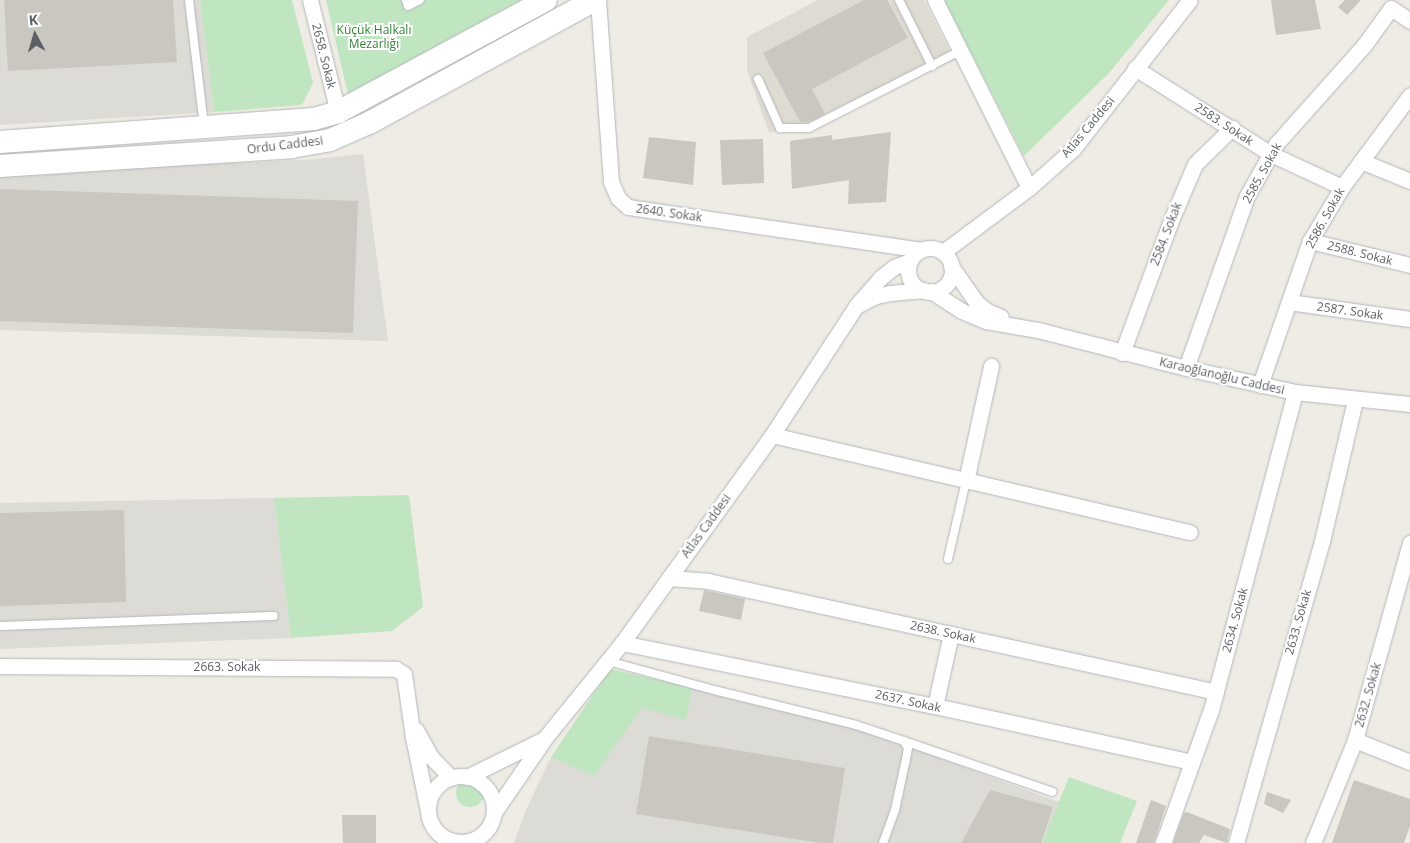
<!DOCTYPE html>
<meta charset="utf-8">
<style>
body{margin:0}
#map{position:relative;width:1410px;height:843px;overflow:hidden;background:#eeece4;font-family:"Open Sans",sans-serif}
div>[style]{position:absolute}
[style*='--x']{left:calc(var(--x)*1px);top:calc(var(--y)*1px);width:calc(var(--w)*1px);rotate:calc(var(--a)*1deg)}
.industrial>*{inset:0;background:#dddbd6}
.education>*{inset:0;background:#dedbd2}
.green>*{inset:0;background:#c0e6c1}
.round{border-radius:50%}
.building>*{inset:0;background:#cac7c1}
.roads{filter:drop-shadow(0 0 1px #b4b6bb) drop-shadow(0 0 1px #b4b6bb)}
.service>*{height:8px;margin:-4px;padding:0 4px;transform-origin:4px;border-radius:4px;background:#fff}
.minor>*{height:15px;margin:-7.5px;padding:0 7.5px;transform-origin:7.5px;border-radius:7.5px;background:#fff}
.minor>.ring{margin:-7.5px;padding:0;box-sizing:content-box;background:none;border:15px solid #fff;border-radius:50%}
.secondary>*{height:22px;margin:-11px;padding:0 11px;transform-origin:11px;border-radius:11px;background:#fff}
span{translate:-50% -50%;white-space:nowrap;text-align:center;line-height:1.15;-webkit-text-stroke:4px #fff;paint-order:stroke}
.park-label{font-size:12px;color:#348339}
.street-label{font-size:12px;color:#5c6064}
.north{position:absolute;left:10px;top:10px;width:50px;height:50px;-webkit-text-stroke:4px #fff;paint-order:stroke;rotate:354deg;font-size:14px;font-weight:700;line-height:20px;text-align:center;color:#5c6064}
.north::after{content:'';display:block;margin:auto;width:18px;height:22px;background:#5c6064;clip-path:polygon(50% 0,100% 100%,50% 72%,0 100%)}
</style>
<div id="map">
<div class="industrial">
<i style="clip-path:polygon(0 0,200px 0,214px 112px,0 125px)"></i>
<i style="clip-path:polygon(363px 154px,388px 341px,0 330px,0 173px,304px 160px)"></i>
<i style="clip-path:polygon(274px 498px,291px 638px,0 649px,0 503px)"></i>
<i style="clip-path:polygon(692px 687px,825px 716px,1059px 802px,1042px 843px,514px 843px,526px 810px,551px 757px,594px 775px,642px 708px)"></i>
</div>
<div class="education">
<i style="clip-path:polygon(818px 0,924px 0,954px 60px,809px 131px,769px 132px,747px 71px,747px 37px)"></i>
</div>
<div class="green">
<i style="clip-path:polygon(200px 0,292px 0,313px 83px,302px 105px,214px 112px)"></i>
<i style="clip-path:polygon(326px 0,521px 0,348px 94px)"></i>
<i style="clip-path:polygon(944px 0,1169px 0,1109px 73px,1024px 156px)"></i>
<i style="clip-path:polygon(409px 495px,423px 607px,392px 631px,291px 638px,274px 498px)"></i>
<i style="clip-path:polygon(610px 669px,692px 687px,686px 720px,642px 708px,594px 776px,551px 757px)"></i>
<i style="clip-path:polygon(1069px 777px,1137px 801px,1120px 843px,1042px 843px)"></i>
<i class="round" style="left:456px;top:779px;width:28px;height:28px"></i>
</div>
<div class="building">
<i style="clip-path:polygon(4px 0,173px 0,177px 62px,8px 71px)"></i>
<i style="clip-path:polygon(864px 0,887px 0,908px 38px,812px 89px,825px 114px,808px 122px,800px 122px,763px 53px)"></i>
<i style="clip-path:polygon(1271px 0,1315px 0,1321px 29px,1276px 35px)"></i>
<i style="clip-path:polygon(1345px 0,1361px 0,1347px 15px,1338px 7px)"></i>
<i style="clip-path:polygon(891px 132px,886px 202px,848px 204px,849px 180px,792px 189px,790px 141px,832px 135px,832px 140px)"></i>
<i style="clip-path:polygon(649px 137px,696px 142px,693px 185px,643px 178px)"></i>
<i style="clip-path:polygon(763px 139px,764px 183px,722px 185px,720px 140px)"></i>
<i style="clip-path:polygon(0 189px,358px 201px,353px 333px,0 321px)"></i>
<i style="clip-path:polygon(124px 510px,126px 602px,0 606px,0 513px)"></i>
<i style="clip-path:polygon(704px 590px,745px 599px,741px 620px,699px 611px)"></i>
<i style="clip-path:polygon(649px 736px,845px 768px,833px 843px,821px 843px,636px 814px)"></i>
<i style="clip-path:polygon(1354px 780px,1410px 799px,1410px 826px,1404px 843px,1332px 843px)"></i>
<i style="clip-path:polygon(990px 790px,1053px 807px,1041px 843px,961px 843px)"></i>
<i style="clip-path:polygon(1267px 792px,1291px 800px,1283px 813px,1264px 804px)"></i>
<i style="clip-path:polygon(1151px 800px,1166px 806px,1154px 843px,1136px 843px)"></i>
<i style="clip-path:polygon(1187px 812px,1230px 829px,1227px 843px,1204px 835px,1199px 843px,1173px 843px,1184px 813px)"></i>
<i style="clip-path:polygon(342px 815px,376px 815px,376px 843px,343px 843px)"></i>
</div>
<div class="roads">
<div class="service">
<i style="--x:189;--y:0;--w:126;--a:83.2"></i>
<i style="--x:406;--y:0;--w:6;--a:72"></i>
<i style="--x:408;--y:6;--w:13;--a:-27"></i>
<i style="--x:899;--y:0;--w:74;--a:63.4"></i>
<i style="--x:758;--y:79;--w:54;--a:65.8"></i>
<i style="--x:780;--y:128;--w:29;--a:0"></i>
<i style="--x:809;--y:128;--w:169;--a:-27"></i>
<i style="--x:948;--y:559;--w:80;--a:-77"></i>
<i style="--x:0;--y:626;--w:274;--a:-2.1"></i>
<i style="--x:608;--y:661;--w:114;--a:15.3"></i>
<i style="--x:718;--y:691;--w:142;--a:13.8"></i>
<i style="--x:856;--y:725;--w:51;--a:18.4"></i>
<i style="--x:904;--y:741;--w:8;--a:60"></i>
<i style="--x:908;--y:748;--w:11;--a:100"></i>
<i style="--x:906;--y:759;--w:52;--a:102.2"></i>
<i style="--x:895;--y:810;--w:35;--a:110"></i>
<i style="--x:904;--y:741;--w:157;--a:18.9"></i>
</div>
<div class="minor">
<i style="--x:310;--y:0;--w:115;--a:76"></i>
<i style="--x:598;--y:0;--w:182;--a:85.9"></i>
<i style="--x:611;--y:182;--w:17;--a:66"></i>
<i style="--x:618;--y:198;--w:13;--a:42"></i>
<i style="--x:628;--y:207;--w:296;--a:8.3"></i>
<i style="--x:935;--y:0;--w:210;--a:63.4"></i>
<i style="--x:1135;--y:68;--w:161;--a:32.3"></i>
<i style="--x:1271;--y:154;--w:78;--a:24.9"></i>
<i style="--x:1361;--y:161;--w:53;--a:22.2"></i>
<i style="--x:1310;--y:241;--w:103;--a:13.5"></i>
<i class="ring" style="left:908px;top:248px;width:29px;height:29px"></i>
<i style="--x:943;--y:252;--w:107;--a:-36.7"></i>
<i style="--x:1029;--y:188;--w:59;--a:-41.6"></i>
<i style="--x:1073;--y:149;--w:189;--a:-51.9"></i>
<i style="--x:951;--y:266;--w:44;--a:55.2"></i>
<i style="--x:976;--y:302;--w:14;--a:39"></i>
<i style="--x:987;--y:311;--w:15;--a:23"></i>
<i style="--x:931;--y:291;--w:37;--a:33"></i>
<i style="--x:962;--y:311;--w:26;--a:23"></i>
<i style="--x:986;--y:321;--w:53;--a:9.8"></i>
<i style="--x:1038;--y:330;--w:153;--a:14.4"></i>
<i style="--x:1186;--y:368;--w:112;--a:12.4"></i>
<i style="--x:1295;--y:392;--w:116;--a:6"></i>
<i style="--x:1289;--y:302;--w:122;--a:8"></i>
<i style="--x:860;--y:304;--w:18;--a:-27"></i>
<i style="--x:876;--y:296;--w:14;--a:-12"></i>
<i style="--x:890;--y:293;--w:34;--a:-5"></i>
<i style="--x:1122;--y:353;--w:144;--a:-69.7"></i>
<i style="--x:1172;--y:218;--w:59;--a:-66.9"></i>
<i style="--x:1195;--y:164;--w:52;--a:-44.2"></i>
<i style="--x:1186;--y:368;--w:182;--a:-70.5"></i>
<i style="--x:1247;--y:196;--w:60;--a:-60.9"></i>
<i style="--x:1276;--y:144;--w:134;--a:-48.3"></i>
<i style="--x:1365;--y:44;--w:44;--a:-54.2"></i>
<i style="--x:1391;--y:8;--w:23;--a:34"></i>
<i style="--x:1260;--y:385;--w:152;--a:-70.9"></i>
<i style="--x:1310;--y:241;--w:63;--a:-59.3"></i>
<i style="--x:1342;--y:187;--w:114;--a:-53.5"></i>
<i style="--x:772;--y:435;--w:429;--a:13.1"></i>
<i style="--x:966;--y:481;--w:118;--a:-77.7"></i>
<i style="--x:669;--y:578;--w:39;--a:4"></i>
<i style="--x:708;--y:581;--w:42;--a:12.4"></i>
<i style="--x:749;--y:590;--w:478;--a:12.3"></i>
<i style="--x:622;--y:643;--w:319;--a:11.4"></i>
<i style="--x:935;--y:706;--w:263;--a:12.3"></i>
<i style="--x:0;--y:666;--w:396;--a:0.4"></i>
<i style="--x:396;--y:669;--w:9;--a:32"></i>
<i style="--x:404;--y:674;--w:64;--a:81.9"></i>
<i style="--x:413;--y:737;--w:76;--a:78.5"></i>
<i style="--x:935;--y:706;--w:74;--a:-77.5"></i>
<i style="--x:416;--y:730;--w:31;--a:61"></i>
<i style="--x:431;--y:757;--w:29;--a:46"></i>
<i style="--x:1355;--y:740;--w:59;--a:21.8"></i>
<i class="ring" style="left:428px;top:776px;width:51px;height:51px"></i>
<i style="--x:467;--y:777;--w:86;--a:-26.3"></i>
<i style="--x:495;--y:811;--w:88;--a:-55.6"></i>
<i style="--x:545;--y:738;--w:122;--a:-51"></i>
<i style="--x:622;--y:643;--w:256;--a:-54.2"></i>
<i style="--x:772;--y:435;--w:154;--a:-56.9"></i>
<i style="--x:856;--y:306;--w:37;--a:-49"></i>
<i style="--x:880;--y:278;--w:18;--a:-38"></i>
<i style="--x:894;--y:267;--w:17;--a:-21"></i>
<i style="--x:1163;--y:843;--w:141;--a:-70.2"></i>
<i style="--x:1211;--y:710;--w:329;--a:-75.2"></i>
<i style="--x:1236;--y:843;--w:314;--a:-74.1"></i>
<i style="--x:1322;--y:541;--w:145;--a:-76.8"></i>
<i style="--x:1313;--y:843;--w:111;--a:-67.8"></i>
<i style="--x:1355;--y:740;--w:205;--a:-74.4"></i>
</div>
<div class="secondary">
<i style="--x:0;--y:142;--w:315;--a:-4.2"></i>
<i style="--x:314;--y:119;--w:25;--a:-16"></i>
<i style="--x:338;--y:112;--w:236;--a:-28.3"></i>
<i style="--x:0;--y:166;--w:292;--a:-3.7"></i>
<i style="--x:291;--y:147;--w:40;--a:-10"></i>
<i style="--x:330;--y:140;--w:43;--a:-23.6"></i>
<i style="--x:369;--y:123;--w:257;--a:-28.6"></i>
</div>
</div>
<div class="park-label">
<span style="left:374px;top:37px">Küçük Halkalı<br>Mezarlığı</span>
</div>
<div class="street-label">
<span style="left:324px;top:56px;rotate:76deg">2658. Sokak</span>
<span style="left:1224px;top:124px;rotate:33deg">2583. Sokak</span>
<span style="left:1088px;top:127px;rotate:-50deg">Atlas Caddesi</span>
<span style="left:285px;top:145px;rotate:-7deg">Ordu Caddesi</span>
<span style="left:1262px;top:173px;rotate:-61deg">2585. Sokak</span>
<span style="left:669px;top:213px;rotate:8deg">2640. Sokak</span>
<span style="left:1325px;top:218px;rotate:-61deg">2586. Sokak</span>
<span style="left:1166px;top:234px;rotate:-69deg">2584. Sokak</span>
<span style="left:1360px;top:253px;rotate:14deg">2588. Sokak</span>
<span style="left:1350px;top:311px;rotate:8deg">2587. Sokak</span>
<span style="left:1222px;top:376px;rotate:13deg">Karaoğlanoğlu Caddesi</span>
<span style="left:706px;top:526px;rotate:-54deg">Atlas Caddesi</span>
<span style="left:1235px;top:620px;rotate:-75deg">2634. Sokak</span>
<span style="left:1298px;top:622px;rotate:-74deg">2633. Sokak</span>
<span style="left:943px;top:632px;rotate:12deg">2638. Sokak</span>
<span style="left:227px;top:667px">2663. Sokak</span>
<span style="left:1368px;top:695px;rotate:-74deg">2632. Sokak</span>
<span style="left:908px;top:701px;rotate:12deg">2637. Sokak</span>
</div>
<div class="north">K</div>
</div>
